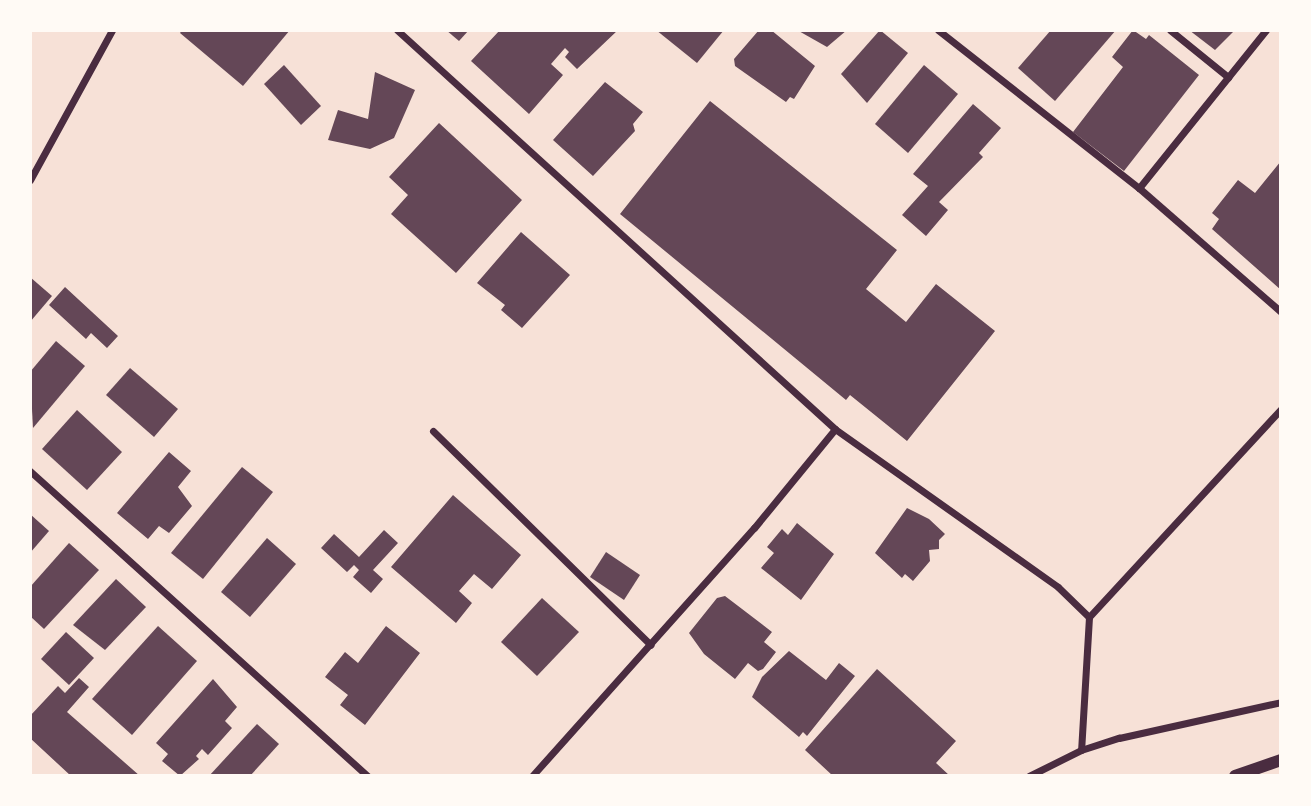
<!DOCTYPE html>
<style>
body{margin:0}
#map{position:relative;width:1311px;height:806px;overflow:hidden;background:#f7e1d7;font-family:"Nunito Sans",sans-serif}
div>[style]{position:absolute}
[style*='--x']{left:calc(var(--x)*1px);top:calc(var(--y)*1px);width:calc(var(--w)*1px);rotate:calc(var(--a)*1deg)}
.building>*{inset:0;background:#644757}
.minor>*{height:7px;margin:-3.5px;padding:0 3.5px;transform-origin:3.5px;border-radius:3.5px;background:#4a2c40}
.tertiary>*{height:12px;margin:-6px;padding:0 6px;transform-origin:6px;border-radius:6px;background:#4a2c40}
span{translate:-50% -50%;white-space:nowrap;text-align:center;line-height:1.15;-webkit-text-stroke:5px #fffaf5;paint-order:stroke}
.frame{position:absolute;inset:0;border:32px solid #fffaf5;pointer-events:none}
</style>
<div id="map">
<div class="building">
<i style="clip-path:polygon(182px 30px,290px 30px,243px 86px,180px 33px)"></i>
<i style="clip-path:polygon(446px 30px,469px 30px,459px 41px)"></i>
<i style="clip-path:polygon(500px 30px,618px 30px,577px 69px,565px 57px,569px 52px,565px 48px,551px 64px,563px 75px,529px 114px,471px 61px)"></i>
<i style="clip-path:polygon(656px 30px,724px 30px,697px 63px)"></i>
<i style="clip-path:polygon(759px 30px,771px 30px,815px 66px,794px 99px,790px 97px,786px 102px,735px 66px,734px 59px)"></i>
<i style="clip-path:polygon(797px 30px,847px 30px,827px 47px)"></i>
<i style="clip-path:polygon(880px 30px,908px 53px,867px 103px,841px 74px)"></i>
<i style="clip-path:polygon(1051px 30px,1116px 30px,1055px 101px,1018px 68px)"></i>
<i style="clip-path:polygon(1133px 30px,1146px 39px,1149px 35px,1199px 75px,1124px 171px,1073px 132px,1123px 67px,1112px 57px)"></i>
<i style="clip-path:polygon(1189px 30px,1235px 30px,1215px 50px)"></i>
<i style="clip-path:polygon(284px 65px,321px 106px,301px 125px,264px 84px)"></i>
<i style="clip-path:polygon(924px 65px,958px 94px,908px 153px,875px 124px)"></i>
<i style="clip-path:polygon(375px 72px,415px 90px,394px 138px,370px 149px,328px 140px,338px 110px,368px 119px)"></i>
<i style="clip-path:polygon(605px 82px,643px 112px,633px 124px,635px 131px,593px 176px,553px 140px)"></i>
<i style="clip-path:polygon(710px 101px,897px 250px,866px 289px,906px 322px,936px 284px,995px 331px,907px 441px,850px 395px,846px 400px,620px 214px)"></i>
<i style="clip-path:polygon(973px 104px,1001px 128px,979px 153px,983px 157px,939px 202px,948px 210px,926px 236px,902px 215px,928px 186px,913px 174px)"></i>
<i style="clip-path:polygon(439px 123px,522px 200px,456px 273px,391px 214px,408px 195px,389px 177px)"></i>
<i style="clip-path:polygon(1281px 161px,1281px 290px,1212px 229px,1219px 219px,1212px 213px,1238px 180px,1255px 193px)"></i>
<i style="clip-path:polygon(521px 232px,570px 275px,522px 328px,501px 310px,505px 305px,477px 283px)"></i>
<i style="clip-path:polygon(30px 277px,52px 296px,30px 322px)"></i>
<i style="clip-path:polygon(65px 287px,118px 336px,107px 348px,91px 333px,86px 339px,49px 305px)"></i>
<i style="clip-path:polygon(56px 341px,85px 366px,33px 428px,30px 372px)"></i>
<i style="clip-path:polygon(130px 368px,178px 409px,154px 437px,106px 395px)"></i>
<i style="clip-path:polygon(77px 410px,122px 452px,87px 490px,42px 449px)"></i>
<i style="clip-path:polygon(169px 452px,191px 471px,178px 487px,192px 506px,169px 533px,159px 526px,148px 539px,117px 513px)"></i>
<i style="clip-path:polygon(242px 467px,273px 492px,203px 579px,171px 553px)"></i>
<i style="clip-path:polygon(453px 495px,521px 555px,492px 589px,474px 574px,459px 591px,472px 603px,456px 623px,391px 567px)"></i>
<i style="clip-path:polygon(907px 508px,929px 519px,945px 534px,939px 540px,939px 549px,929px 550px,930px 561px,913px 581px,905px 574px,902px 578px,875px 553px)"></i>
<i style="clip-path:polygon(30px 514px,49px 531px,30px 553px)"></i>
<i style="clip-path:polygon(797px 523px,834px 554px,801px 600px,761px 568px,774px 553px,767px 547px,782px 529px,788px 535px)"></i>
<i style="clip-path:polygon(384px 530px,398px 543px,373px 570px,383px 579px,371px 593px,353px 577px,359px 570px,354px 565px,347px 572px,321px 548px,334px 534px,359px 557px)"></i>
<i style="clip-path:polygon(267px 538px,296px 564px,250px 617px,221px 592px)"></i>
<i style="clip-path:polygon(69px 543px,99px 570px,44px 629px,30px 616px,30px 587px)"></i>
<i style="clip-path:polygon(606px 552px,640px 575px,624px 600px,590px 577px)"></i>
<i style="clip-path:polygon(116px 579px,146px 607px,105px 650px,73px 625px)"></i>
<i style="clip-path:polygon(725px 596px,772px 632px,764px 642px,776px 652px,763px 669px,758px 671px,748px 663px,735px 679px,704px 654px,689px 633px,717px 598px)"></i>
<i style="clip-path:polygon(542px 598px,579px 632px,537px 676px,501px 642px)"></i>
<i style="clip-path:polygon(158px 626px,197px 661px,132px 735px,92px 699px)"></i>
<i style="clip-path:polygon(386px 626px,420px 653px,365px 725px,340px 705px,348px 695px,325px 677px,345px 652px,358px 663px)"></i>
<i style="clip-path:polygon(66px 632px,94px 658px,69px 685px,41px 659px)"></i>
<i style="clip-path:polygon(789px 651px,826px 680px,839px 663px,855px 676px,807px 736px,803px 732px,799px 737px,752px 697px,762px 677px)"></i>
<i style="clip-path:polygon(877px 669px,956px 741px,936px 763px,950px 776px,833px 776px,805px 750px)"></i>
<i style="clip-path:polygon(79px 678px,89px 687px,67px 712px,140px 776px,71px 776px,30px 738px,30px 716px,58px 686px,65px 693px)"></i>
<i style="clip-path:polygon(213px 679px,237px 707px,225px 721px,232px 728px,208px 755px,202px 749px,196px 756px,199px 759px,180px 776px,162px 761px,168px 754px,156px 743px)"></i>
<i style="clip-path:polygon(257px 724px,279px 744px,250px 776px,209px 776px)"></i>
</div>
<div class="minor">
<i style="--x:397;--y:30;--w:592;--a:42.33"></i>
<i style="--x:835;--y:429;--w:273;--a:35.3"></i>
<i style="--x:1058;--y:587;--w:43;--a:44.1"></i>
<i style="--x:1089;--y:617;--w:133;--a:93.4"></i>
<i style="--x:938;--y:30;--w:256;--a:38.2"></i>
<i style="--x:1139;--y:188;--w:189;--a:41.1"></i>
<i style="--x:1170;--y:30;--w:75;--a:39"></i>
<i style="--x:30;--y:180;--w:171;--a:-61.3"></i>
<i style="--x:1139;--y:188;--w:203;--a:-51.2"></i>
<i style="--x:433;--y:431;--w:305;--a:44.5"></i>
<i style="--x:30;--y:471;--w:455;--a:42.1"></i>
<i style="--x:1089;--y:617;--w:283;--a:-47.3"></i>
<i style="--x:532;--y:776;--w:333;--a:-48.2"></i>
<i style="--x:754;--y:528;--w:128;--a:-50.7"></i>
<i style="--x:1029;--y:776;--w:58;--a:-26.6"></i>
<i style="--x:1081;--y:750;--w:40;--a:-18"></i>
<i style="--x:1119;--y:738;--w:166;--a:-12.5"></i>
</div>
<div class="tertiary">
<i style="--x:1235;--y:776;--w:49;--a:-19.2"></i>
</div>
<div class="frame"></div>
</div>
